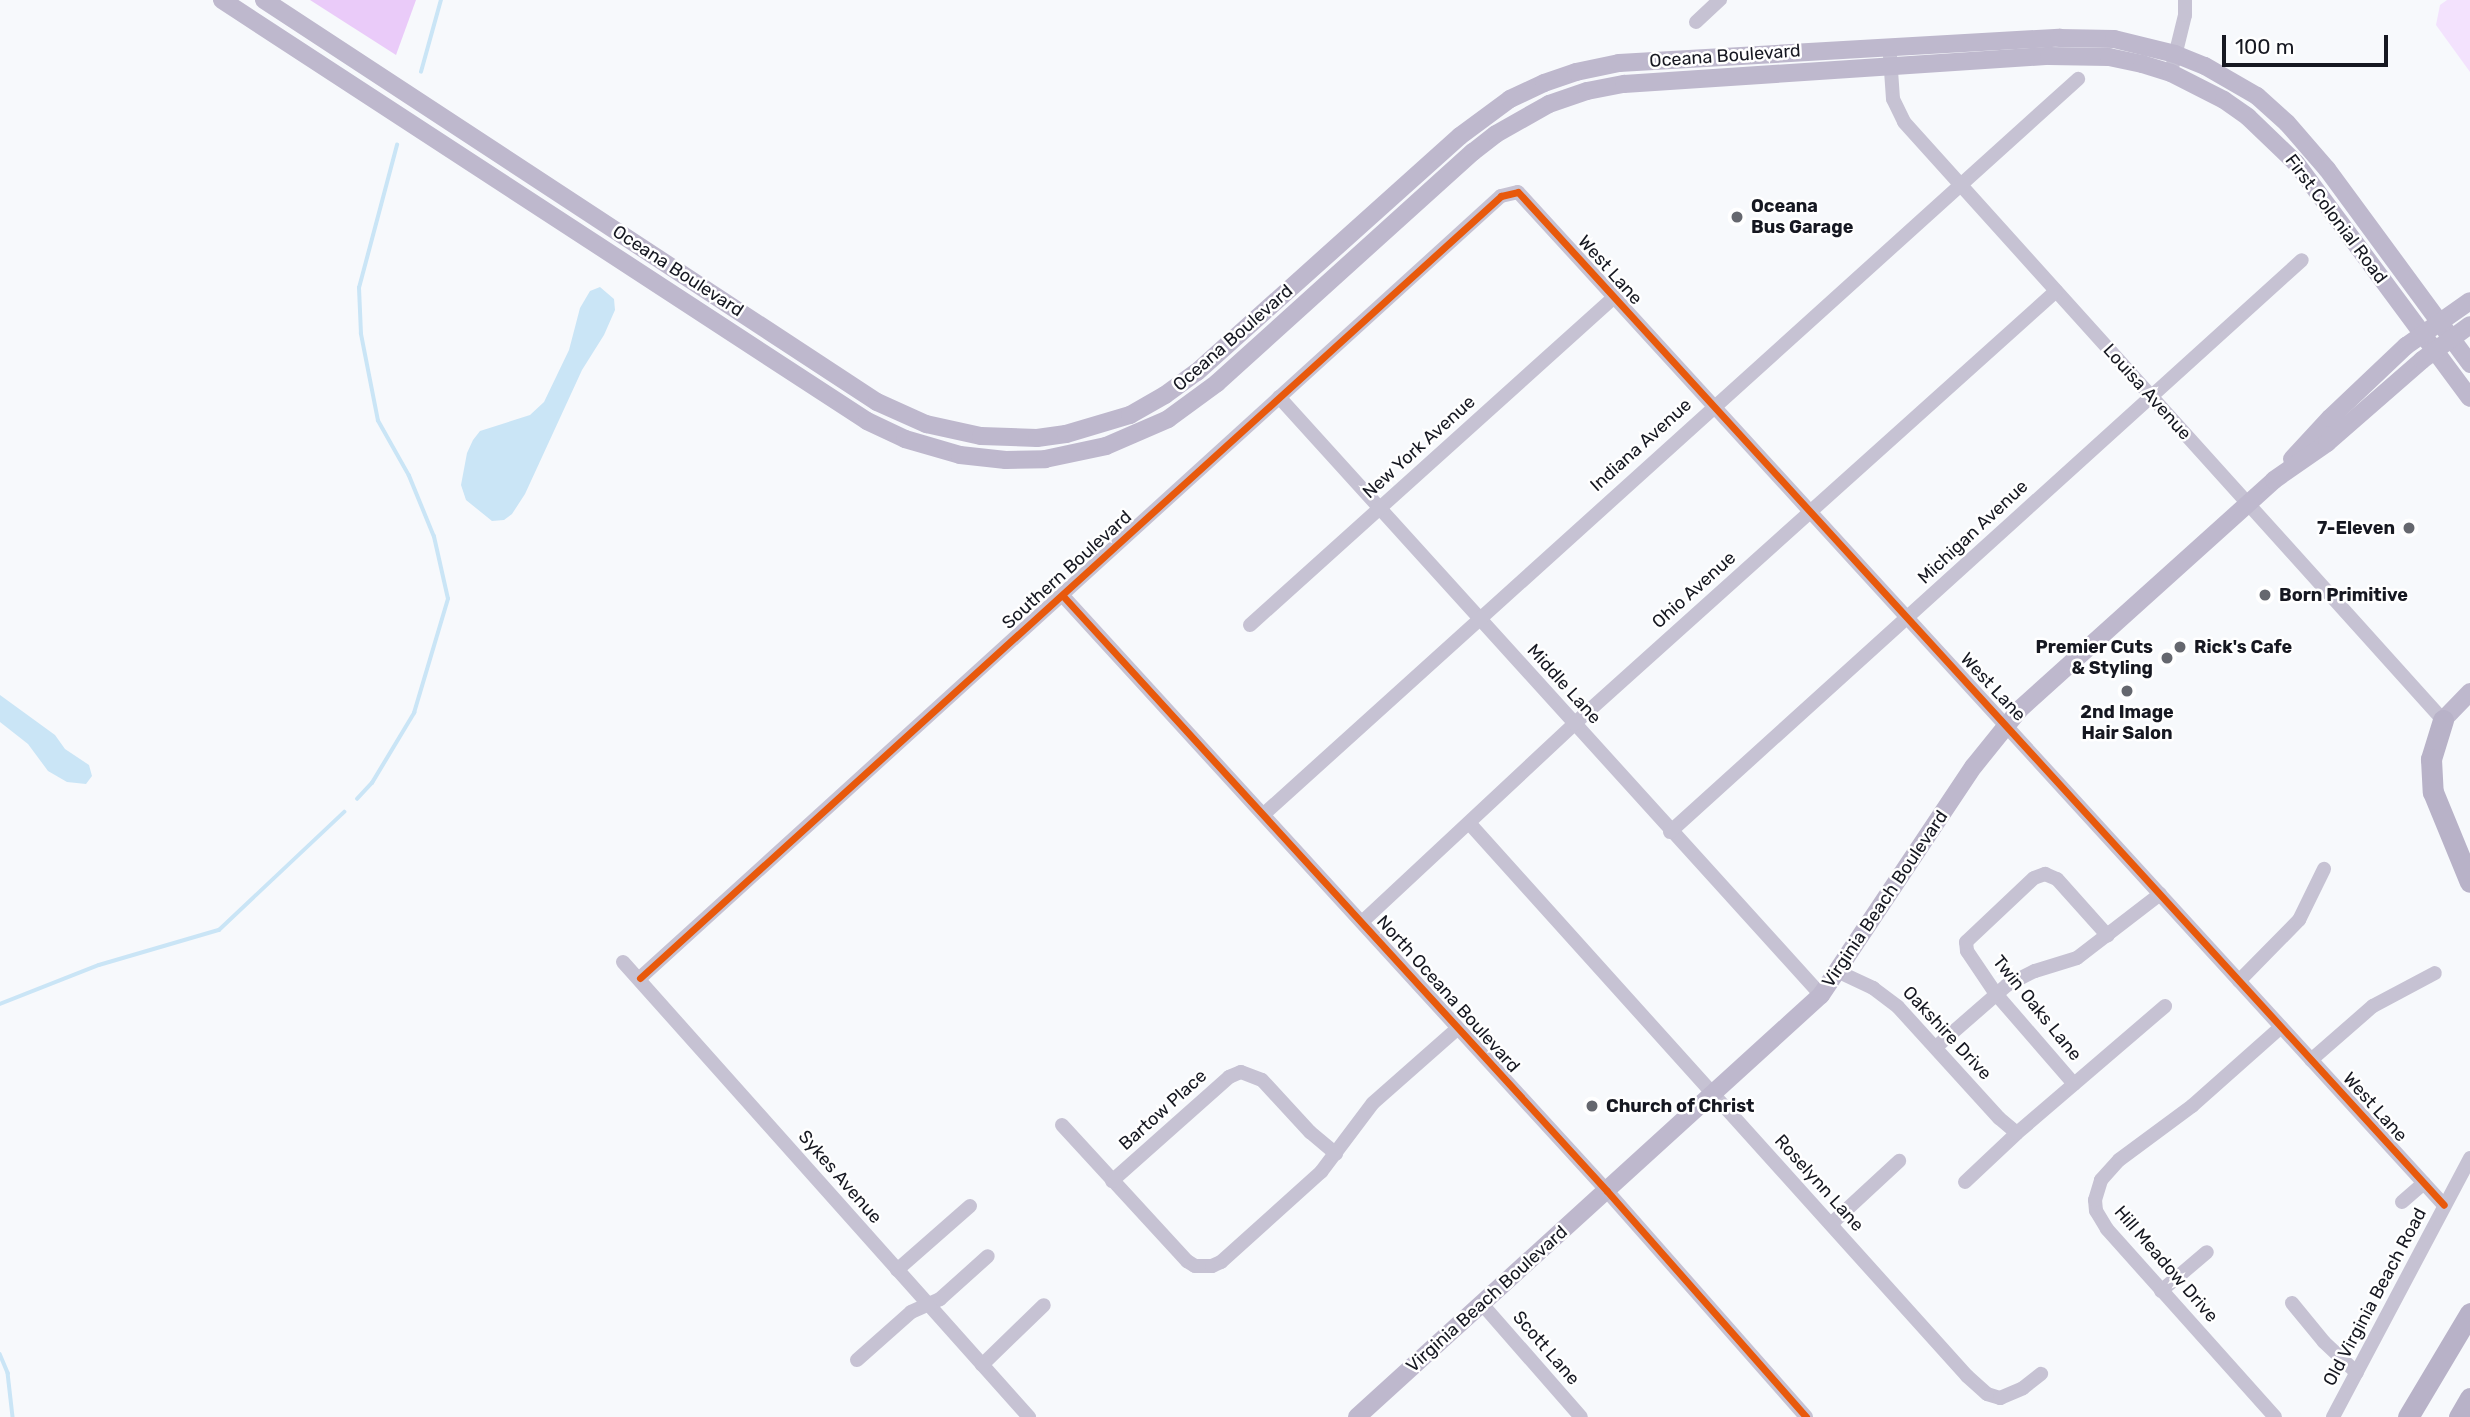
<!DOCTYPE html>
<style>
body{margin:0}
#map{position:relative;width:2470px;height:1417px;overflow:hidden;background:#f7f9fc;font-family:Rubik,sans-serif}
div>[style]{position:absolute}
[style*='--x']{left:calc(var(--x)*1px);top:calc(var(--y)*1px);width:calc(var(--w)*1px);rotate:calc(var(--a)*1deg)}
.green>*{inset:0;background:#f3e2fd}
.forest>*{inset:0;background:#eacbf9}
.water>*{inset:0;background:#cae5f6}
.stream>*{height:3.5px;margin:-1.75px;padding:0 1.75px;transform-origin:1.75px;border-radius:1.75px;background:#cae5f6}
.minor>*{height:14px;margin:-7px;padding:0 7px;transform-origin:7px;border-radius:7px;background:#c6c2d3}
.major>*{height:18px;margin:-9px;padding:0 9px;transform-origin:9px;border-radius:9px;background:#beb8cd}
.highway>*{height:21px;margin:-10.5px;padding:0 10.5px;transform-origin:10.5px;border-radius:10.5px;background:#b8b2c8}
.cycleway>*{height:7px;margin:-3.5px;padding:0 3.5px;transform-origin:3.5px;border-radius:3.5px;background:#e8590c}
.dots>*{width:19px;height:19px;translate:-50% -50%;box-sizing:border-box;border:4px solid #fff;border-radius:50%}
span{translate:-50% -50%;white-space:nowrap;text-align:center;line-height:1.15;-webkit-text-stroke:5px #fff;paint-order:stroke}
.street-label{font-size:18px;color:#161821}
.poi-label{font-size:18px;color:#161821;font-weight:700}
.left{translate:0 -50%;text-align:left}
.right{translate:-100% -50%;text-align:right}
.scale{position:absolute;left:2222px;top:35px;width:166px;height:32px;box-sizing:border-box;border:4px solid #161821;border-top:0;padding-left:9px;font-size:21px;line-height:24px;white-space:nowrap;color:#161821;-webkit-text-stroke:5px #fff;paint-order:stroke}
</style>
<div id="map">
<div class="green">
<i style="clip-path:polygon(2447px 0,2470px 0,2470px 72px,2436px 25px,2440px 5px)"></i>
</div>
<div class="forest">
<i style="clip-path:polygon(310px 0,416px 0,396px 55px)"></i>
</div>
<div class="water">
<i style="clip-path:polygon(600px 287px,614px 299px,615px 310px,604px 335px,582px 370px,525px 494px,512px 514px,504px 520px,492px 521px,466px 500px,461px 485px,467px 453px,473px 440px,480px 431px,530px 415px,544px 402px,569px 350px,580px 308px,590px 291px)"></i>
<i style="clip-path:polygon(0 695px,55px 735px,65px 749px,89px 765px,92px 776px,86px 784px,67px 782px,48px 771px,28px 744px,0 722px)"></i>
</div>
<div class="stream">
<i style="--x:421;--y:72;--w:75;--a:-74.5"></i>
<i style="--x:357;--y:799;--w:22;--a:-47"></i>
<i style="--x:372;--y:783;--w:82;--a:-59"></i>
<i style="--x:414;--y:713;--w:119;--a:-73.4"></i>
<i style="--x:448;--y:599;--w:64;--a:-102.7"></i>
<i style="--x:434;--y:537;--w:66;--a:-112.3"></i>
<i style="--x:409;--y:476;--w:63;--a:-119.4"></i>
<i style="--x:378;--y:421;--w:89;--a:-101.1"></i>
<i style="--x:361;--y:334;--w:46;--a:-92.5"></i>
<i style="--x:359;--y:288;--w:148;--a:-75.1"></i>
<i style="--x:0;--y:1004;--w:106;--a:-21.5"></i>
<i style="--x:99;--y:965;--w:125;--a:-16.3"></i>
<i style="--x:219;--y:930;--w:172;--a:-43.3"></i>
<i style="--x:0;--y:1354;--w:21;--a:67"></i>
<i style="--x:8;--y:1373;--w:44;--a:83.5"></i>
</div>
<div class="minor">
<i style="--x:1696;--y:22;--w:33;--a:-43"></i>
<i style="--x:1890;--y:56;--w:43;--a:86"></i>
<i style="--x:1893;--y:99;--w:25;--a:64"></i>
<i style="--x:1904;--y:122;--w:805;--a:47.97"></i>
<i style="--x:2173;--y:64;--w:50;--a:-76.2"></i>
<i style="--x:2185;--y:15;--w:15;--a:-90"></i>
<i style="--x:1279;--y:397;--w:807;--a:47.81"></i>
<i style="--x:1063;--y:596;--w:806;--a:47.56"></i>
<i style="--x:1607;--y:1191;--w:301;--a:48.6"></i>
<i style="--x:1250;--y:625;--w:490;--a:-42"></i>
<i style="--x:1264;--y:814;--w:1097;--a:-42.08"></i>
<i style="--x:1470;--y:824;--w:743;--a:48"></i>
<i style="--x:1967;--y:1376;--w:27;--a:42"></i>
<i style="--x:1987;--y:1394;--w:14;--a:17"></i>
<i style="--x:2000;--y:1398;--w:25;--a:-23"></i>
<i style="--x:2023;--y:1388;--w:23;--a:-38"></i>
<i style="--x:1670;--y:832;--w:852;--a:-42.15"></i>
<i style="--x:1362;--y:922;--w:290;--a:-43"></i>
<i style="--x:1574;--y:724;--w:648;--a:-41.93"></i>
<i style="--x:623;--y:962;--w:610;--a:48.26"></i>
<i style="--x:1839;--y:972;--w:38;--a:25"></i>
<i style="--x:1873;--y:988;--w:31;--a:37"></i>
<i style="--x:1898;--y:1007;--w:150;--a:47.7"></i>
<i style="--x:1999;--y:1118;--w:23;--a:40"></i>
<i style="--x:640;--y:978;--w:1163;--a:-42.25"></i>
<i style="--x:1501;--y:196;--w:17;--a:-13"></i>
<i style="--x:1518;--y:192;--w:1372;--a:47.57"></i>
<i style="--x:2239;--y:981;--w:86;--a:-45.5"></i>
<i style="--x:2299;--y:920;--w:57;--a:-63.9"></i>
<i style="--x:1936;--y:1047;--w:94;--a:-41.1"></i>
<i style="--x:2007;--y:985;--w:31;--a:-27"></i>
<i style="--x:2035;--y:971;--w:44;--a:-17.2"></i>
<i style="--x:2077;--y:958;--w:105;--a:-37.6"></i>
<i style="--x:2311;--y:1060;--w:82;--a:-41.1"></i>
<i style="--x:2373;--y:1006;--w:70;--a:-28"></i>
<i style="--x:2074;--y:1084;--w:119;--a:-130.9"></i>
<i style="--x:1996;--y:994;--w:52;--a:-124"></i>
<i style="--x:1967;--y:951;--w:9;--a:-96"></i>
<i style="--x:1966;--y:942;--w:93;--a:-43.3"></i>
<i style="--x:2034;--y:878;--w:12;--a:-20"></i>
<i style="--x:2045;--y:874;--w:13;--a:23"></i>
<i style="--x:2057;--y:879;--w:76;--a:48.2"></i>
<i style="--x:1062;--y:1125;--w:185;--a:47.4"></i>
<i style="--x:1187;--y:1261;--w:9;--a:32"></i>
<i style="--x:1195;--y:1266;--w:17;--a:0"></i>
<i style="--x:1212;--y:1266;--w:10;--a:-24"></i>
<i style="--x:1221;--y:1262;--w:135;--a:-42"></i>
<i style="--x:1321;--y:1172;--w:86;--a:-53"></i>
<i style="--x:1373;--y:1103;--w:113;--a:-41.4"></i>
<i style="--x:1112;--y:1181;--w:157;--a:-41.6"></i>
<i style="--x:1229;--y:1077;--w:13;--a:-23"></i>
<i style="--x:1241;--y:1072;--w:22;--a:21"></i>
<i style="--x:1262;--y:1080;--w:71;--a:47.3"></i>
<i style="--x:1310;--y:1132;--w:34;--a:40"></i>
<i style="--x:1965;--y:1182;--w:71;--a:-43.3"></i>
<i style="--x:2017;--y:1133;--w:195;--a:-40.6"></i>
<i style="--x:2402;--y:1202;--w:29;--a:-41"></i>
<i style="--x:1831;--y:1224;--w:93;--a:-42.8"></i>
<i style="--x:897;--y:1270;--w:97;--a:-41.2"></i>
<i style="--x:2161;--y:1291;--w:60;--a:-40.3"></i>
<i style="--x:2292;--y:1303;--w:50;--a:50.6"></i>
<i style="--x:2324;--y:1342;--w:45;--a:43.2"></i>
<i style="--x:1482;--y:1304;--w:150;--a:48.8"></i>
<i style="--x:857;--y:1360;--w:72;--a:-41.6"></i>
<i style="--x:911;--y:1312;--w:32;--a:-24"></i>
<i style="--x:940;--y:1299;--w:64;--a:-41.9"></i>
<i style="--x:982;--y:1365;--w:86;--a:-44.1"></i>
<i style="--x:2275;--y:1417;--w:252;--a:-131.8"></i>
<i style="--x:2107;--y:1229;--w:21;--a:-121"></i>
<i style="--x:2096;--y:1211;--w:11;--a:-95"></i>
<i style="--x:2095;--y:1200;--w:21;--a:-73"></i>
<i style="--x:2101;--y:1180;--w:27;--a:-48"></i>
<i style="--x:2119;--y:1160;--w:91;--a:-36.5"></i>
<i style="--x:2192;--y:1106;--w:119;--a:-41.6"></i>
<i style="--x:2333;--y:1417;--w:293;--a:-62.1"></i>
</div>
<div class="major">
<i style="--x:222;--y:0;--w:770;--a:33.13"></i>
<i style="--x:867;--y:421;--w:42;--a:25.3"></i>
<i style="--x:905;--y:439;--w:57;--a:16.2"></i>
<i style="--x:960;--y:455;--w:46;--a:6.2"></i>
<i style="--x:1006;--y:460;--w:39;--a:-1"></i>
<i style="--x:1045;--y:459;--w:62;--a:-12"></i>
<i style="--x:1106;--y:446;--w:68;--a:-23.5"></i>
<i style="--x:1168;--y:419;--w:61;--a:-36.3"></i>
<i style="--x:1217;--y:383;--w:345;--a:-42.1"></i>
<i style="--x:1473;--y:152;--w:29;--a:-38"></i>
<i style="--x:1496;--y:134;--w:61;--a:-29.5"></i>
<i style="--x:1549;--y:104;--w:40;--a:-18.9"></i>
<i style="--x:1587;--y:91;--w:38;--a:-11"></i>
<i style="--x:1624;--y:84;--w:426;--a:-3.8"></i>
<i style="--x:2049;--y:56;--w:60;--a:1"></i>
<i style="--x:2109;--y:57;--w:34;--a:12"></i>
<i style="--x:2142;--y:64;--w:30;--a:17"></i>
<i style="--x:2171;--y:73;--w:59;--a:27"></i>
<i style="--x:2224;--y:100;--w:29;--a:35"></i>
<i style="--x:2248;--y:117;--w:66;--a:43.8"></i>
<i style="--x:2296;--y:163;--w:292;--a:53.5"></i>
<i style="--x:264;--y:0;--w:733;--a:33.26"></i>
<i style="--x:877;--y:402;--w:54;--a:24.2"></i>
<i style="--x:926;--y:424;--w:56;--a:12.3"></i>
<i style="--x:981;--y:436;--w:56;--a:2"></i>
<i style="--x:1037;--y:438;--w:29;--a:-8"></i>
<i style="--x:1066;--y:434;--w:67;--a:-16.5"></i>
<i style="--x:1130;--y:415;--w:40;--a:-29.7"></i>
<i style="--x:1165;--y:395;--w:39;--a:-36"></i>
<i style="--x:1197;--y:372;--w:353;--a:-41.9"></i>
<i style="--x:1460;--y:136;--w:62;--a:-36.5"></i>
<i style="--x:1510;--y:99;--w:38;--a:-25"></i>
<i style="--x:1544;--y:83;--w:34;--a:-19"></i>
<i style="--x:1576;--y:72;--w:44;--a:-11.8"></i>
<i style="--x:1619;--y:63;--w:441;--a:-3.3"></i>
<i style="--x:2059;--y:38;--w:55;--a:1"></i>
<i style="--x:2114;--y:39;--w:63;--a:13.8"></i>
<i style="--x:2175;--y:54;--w:32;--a:22"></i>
<i style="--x:2205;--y:66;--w:60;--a:30"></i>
<i style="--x:2257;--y:96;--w:40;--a:42"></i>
<i style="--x:2287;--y:123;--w:61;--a:49"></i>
<i style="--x:2327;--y:169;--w:242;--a:53.7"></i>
<i style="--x:2292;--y:459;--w:56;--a:-47.2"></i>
<i style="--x:2330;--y:418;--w:105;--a:-43.5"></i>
<i style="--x:2406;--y:346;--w:78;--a:-35.1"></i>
<i style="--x:2443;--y:720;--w:39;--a:-46"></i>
<i style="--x:1357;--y:1417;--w:627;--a:-42.29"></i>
<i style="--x:1821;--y:995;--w:275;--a:-56.3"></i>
<i style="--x:1974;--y:766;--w:73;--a:-51.1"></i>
<i style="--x:2020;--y:709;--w:342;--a:-42"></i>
<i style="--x:2274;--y:480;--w:65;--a:-34.9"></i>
<i style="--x:2327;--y:443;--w:126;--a:-41.1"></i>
<i style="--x:2422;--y:360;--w:59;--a:-36.1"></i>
</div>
<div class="highway">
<i style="--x:2443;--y:720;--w:41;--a:107.1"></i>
<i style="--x:2431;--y:759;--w:33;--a:87"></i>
<i style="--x:2433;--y:792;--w:97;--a:67.7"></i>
<i style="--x:2408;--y:1417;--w:121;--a:-59.2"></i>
<i style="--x:2459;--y:1417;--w:22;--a:-60"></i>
</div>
<div class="cycleway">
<i style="--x:1063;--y:596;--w:806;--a:47.56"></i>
<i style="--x:1607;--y:1191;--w:301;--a:48.6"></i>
<i style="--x:640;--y:978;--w:1163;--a:-42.25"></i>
<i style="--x:1501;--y:196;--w:17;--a:-13"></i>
<i style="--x:1518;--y:192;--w:1372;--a:47.57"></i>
</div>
<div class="dots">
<i style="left:1737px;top:217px;background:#65676e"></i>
<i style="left:2409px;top:528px;background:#65676e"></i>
<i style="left:2265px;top:595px;background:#65676e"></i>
<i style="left:2180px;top:647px;background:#65676e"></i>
<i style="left:2167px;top:658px;background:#65676e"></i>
<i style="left:2127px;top:691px;background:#65676e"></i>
<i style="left:1592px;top:1106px;background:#65676e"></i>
</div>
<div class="street-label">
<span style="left:1725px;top:56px;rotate:-4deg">Oceana Boulevard</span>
<span style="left:2336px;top:219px;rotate:53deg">First Colonial Road</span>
<span style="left:1610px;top:270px;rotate:48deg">West Lane</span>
<span style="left:678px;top:271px;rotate:33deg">Oceana Boulevard</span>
<span style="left:1233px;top:338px;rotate:-41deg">Oceana Boulevard</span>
<span style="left:2147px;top:392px;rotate:48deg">Louisa Avenue</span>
<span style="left:1641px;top:445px;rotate:-42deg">Indiana Avenue</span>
<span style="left:1419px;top:447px;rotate:-42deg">New York Avenue</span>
<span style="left:1973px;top:532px;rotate:-43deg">Michigan Avenue</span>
<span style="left:1067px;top:570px;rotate:-42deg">Southern Boulevard</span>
<span style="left:1694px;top:590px;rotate:-42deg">Ohio Avenue</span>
<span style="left:1564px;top:684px;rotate:48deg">Middle Lane</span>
<span style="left:1993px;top:687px;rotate:47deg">West Lane</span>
<span style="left:1885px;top:899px;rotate:-56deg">Virginia Beach Boulevard</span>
<span style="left:1448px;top:994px;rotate:48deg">North Oceana Boulevard</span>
<span style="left:2037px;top:1008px;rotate:51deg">Twin Oaks Lane</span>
<span style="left:1947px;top:1033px;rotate:47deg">Oakshire Drive</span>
<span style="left:2375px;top:1107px;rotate:48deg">West Lane</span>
<span style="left:1163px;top:1110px;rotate:-42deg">Bartow Place</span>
<span style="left:840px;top:1177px;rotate:49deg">Sykes Avenue</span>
<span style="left:1819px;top:1183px;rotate:48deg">Roselynn Lane</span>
<span style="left:2166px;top:1264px;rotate:49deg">Hill Meadow Drive</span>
<span style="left:2375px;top:1297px;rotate:-62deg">Old Virginia Beach Road</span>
<span style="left:1487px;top:1299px;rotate:-42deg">Virginia Beach Boulevard</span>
<span style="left:1546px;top:1348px;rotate:49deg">Scott Lane</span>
</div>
<div class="poi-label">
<span class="left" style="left:1751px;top:217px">Oceana<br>Bus Garage</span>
<span class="right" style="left:2395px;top:528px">7-Eleven</span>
<span class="left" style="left:2279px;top:595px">Born Primitive</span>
<span class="left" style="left:2194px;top:647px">Rick's Cafe</span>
<span class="right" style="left:2153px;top:658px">Premier Cuts<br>&amp; Styling</span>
<span style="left:2127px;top:723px">2nd Image<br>Hair Salon</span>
<span class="left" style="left:1606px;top:1106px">Church of Christ</span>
</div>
<div class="scale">100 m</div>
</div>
